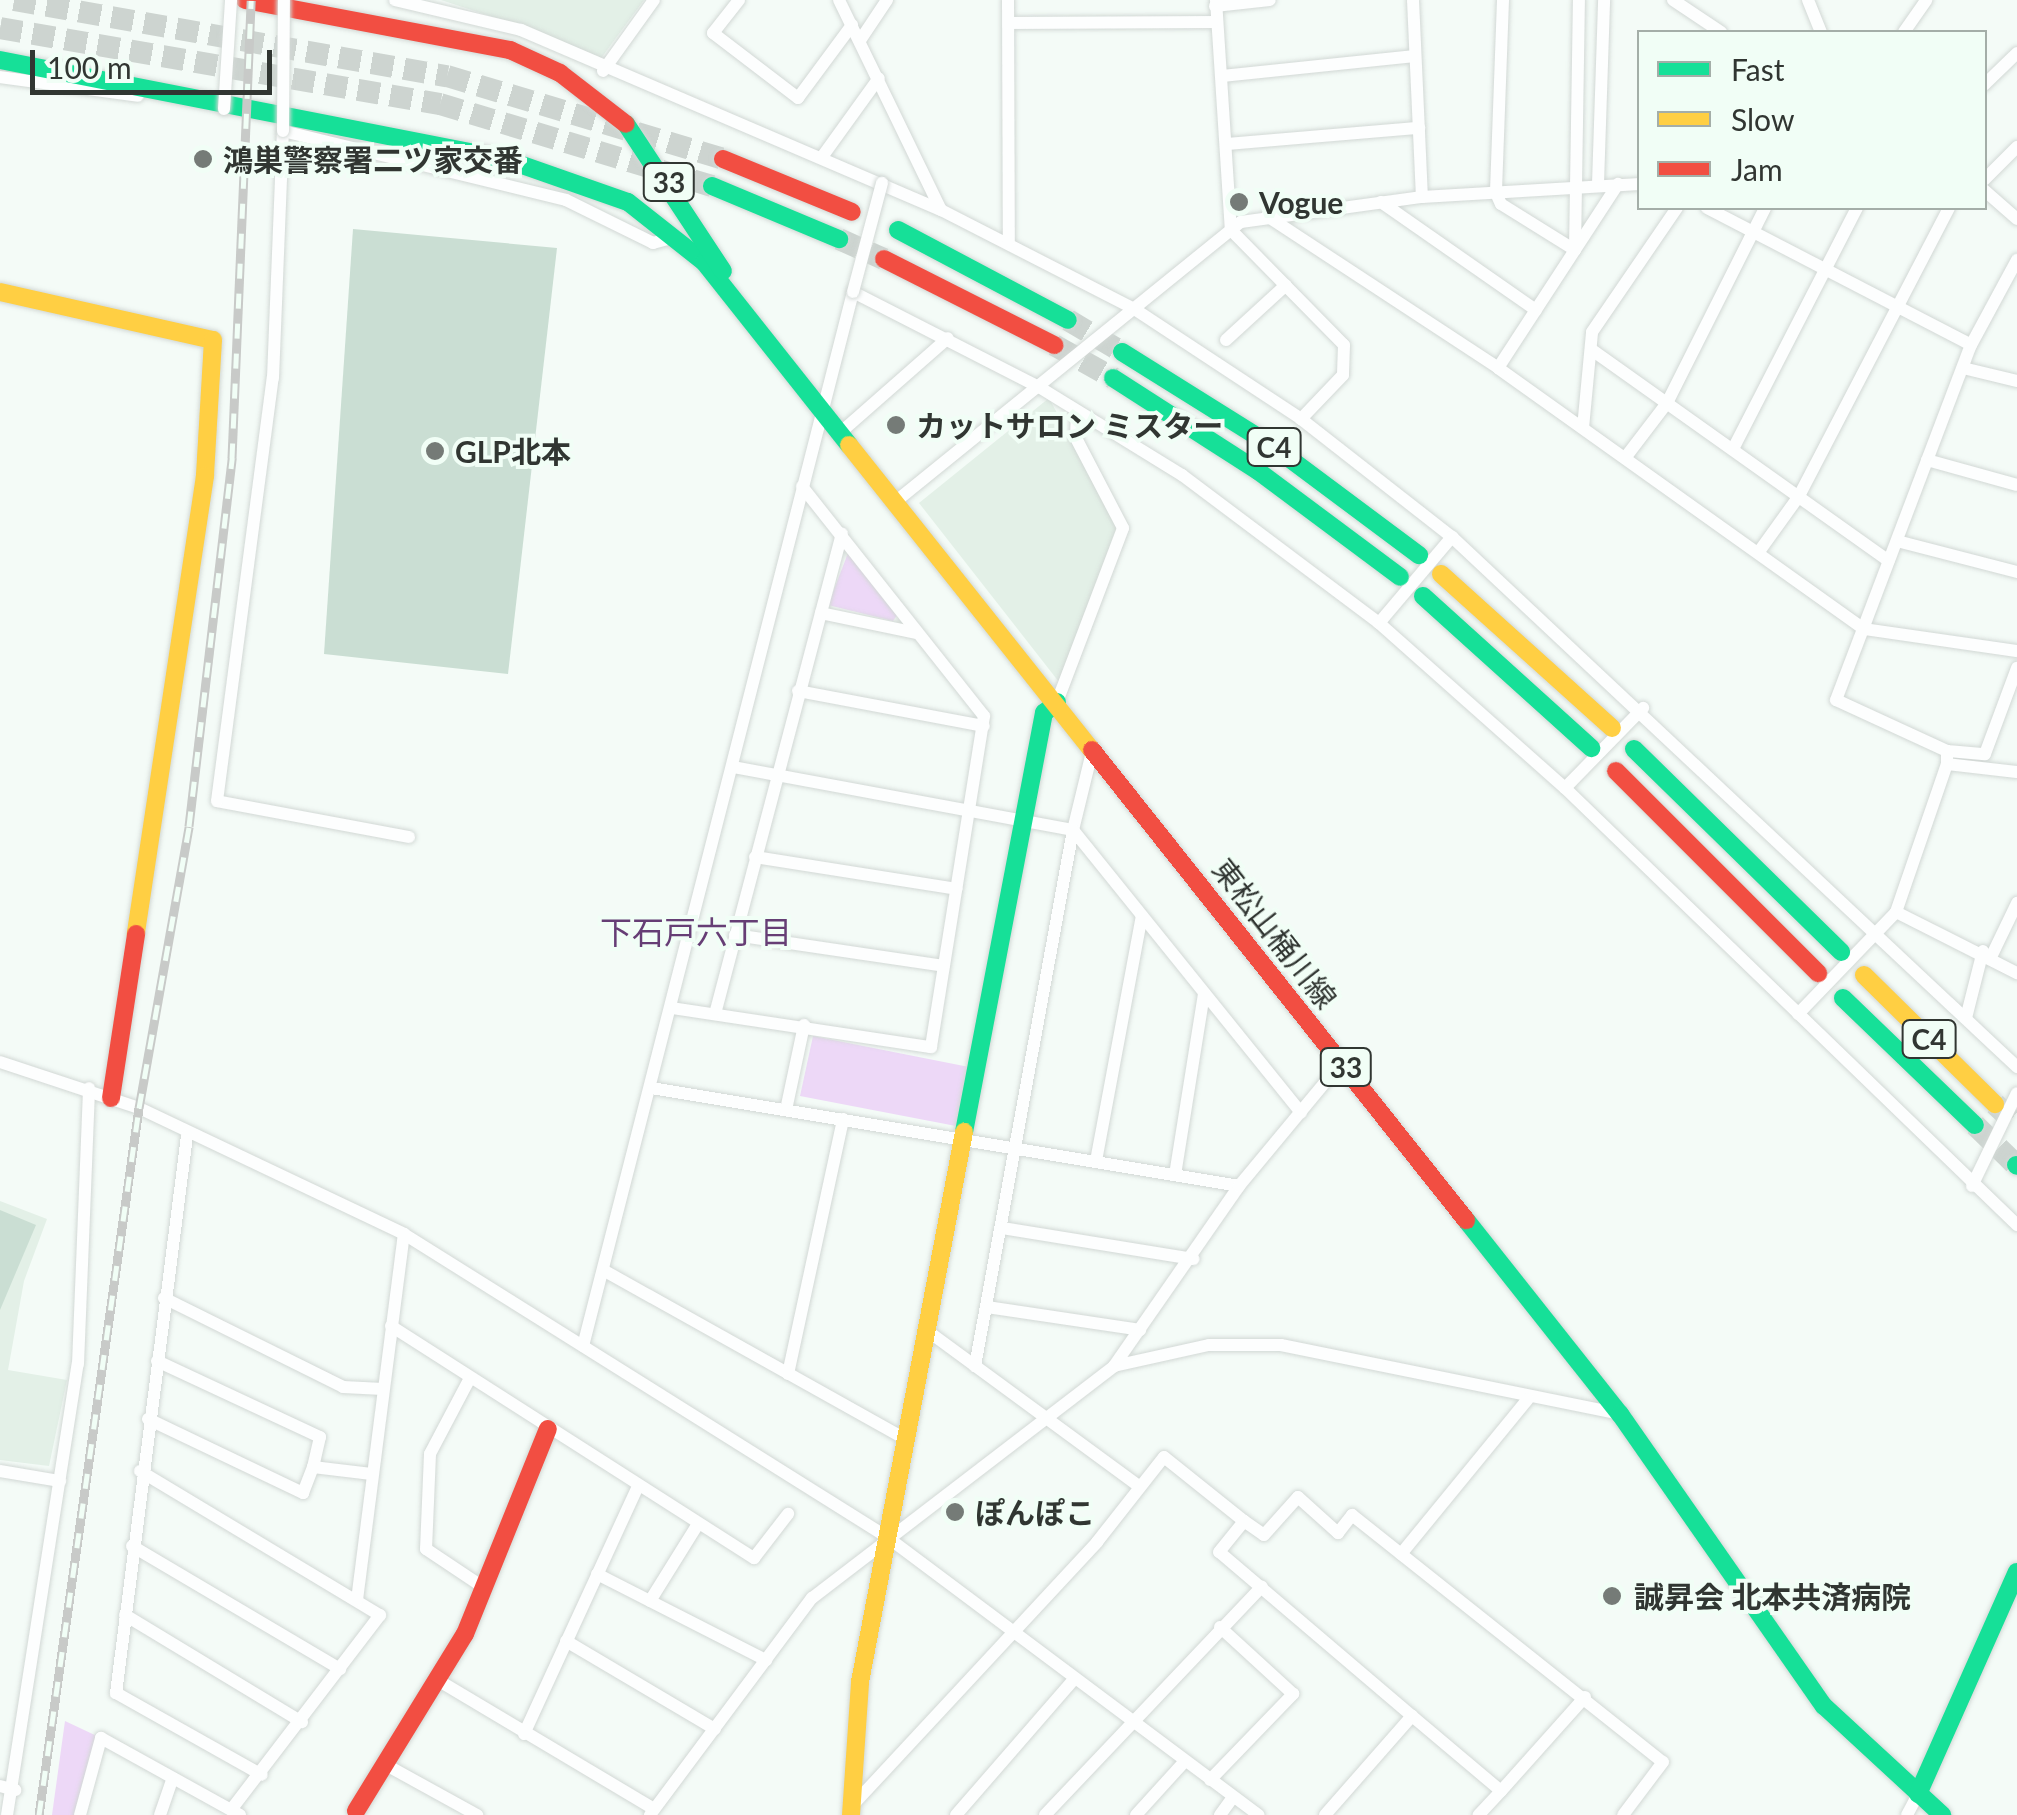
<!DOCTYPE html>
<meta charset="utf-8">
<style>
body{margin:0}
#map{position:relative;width:2017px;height:1815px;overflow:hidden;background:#f4fbf7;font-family:Lato,"Noto Sans JP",sans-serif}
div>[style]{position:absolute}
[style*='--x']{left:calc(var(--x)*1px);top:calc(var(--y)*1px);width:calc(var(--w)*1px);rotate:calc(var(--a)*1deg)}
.built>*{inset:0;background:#e3f0e7}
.green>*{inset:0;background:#edd8f7}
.building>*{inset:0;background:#caded3}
.highway-tunnel>*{height:22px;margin-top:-11px;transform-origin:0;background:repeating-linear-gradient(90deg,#cdd4d0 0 22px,transparent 0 33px)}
.roads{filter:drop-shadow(0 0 2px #d2d8d5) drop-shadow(0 0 2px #d2d8d5)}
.street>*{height:12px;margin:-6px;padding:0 6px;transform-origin:6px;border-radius:6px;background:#fdfefe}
.fast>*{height:18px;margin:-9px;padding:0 9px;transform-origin:9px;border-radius:9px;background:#16e098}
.slow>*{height:18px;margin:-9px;padding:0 9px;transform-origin:9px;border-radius:9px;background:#ffcf43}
.jam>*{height:18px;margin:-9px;padding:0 9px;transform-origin:9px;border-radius:9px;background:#f24e42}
.rail>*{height:9px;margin-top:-4.5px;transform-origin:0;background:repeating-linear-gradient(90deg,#f1fef6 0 15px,#c8cac8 0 30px);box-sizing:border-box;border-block:2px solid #c8cac8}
.bridges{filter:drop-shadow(0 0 2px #d2d8d5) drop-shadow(0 0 2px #d2d8d5)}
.street-bridge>*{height:12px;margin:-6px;padding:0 6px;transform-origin:6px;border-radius:6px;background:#fdfefe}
.dots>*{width:28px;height:28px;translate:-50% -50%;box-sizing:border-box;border:5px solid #f1fef6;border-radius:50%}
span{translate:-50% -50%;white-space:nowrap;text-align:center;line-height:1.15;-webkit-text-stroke:8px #f1fef6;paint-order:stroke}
.shield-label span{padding:2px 8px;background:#f1fef6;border:2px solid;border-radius:8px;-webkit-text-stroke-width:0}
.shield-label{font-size:28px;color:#313632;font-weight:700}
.poi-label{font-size:30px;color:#313632;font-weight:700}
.left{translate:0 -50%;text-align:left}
.street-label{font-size:30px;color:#313632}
.neighbourhood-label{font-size:32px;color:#663e75}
.legend{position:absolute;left:1637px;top:30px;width:350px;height:180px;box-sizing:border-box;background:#f1fef6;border:2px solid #a4aea8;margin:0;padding:12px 18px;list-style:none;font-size:30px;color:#313632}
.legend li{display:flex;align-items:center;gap:20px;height:50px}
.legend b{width:50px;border:2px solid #a4aea8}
.scale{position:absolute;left:30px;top:50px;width:242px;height:45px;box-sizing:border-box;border:5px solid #313632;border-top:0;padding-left:12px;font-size:30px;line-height:35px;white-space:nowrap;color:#313632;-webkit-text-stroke:8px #f1fef6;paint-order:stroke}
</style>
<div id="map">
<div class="built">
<i style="clip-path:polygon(441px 0,644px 0,596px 65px,542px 33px)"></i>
<i style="clip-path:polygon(1049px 398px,1117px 526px,1059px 682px,919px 503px)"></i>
<i style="clip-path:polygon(0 1201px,47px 1219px,24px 1281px,8px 1370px,67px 1380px,49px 1466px,0 1460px)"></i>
</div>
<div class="green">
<i style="clip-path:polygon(848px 553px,897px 615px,893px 621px,828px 605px)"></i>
<i style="clip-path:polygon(813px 1036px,974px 1068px,961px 1127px,800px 1096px)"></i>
<i style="clip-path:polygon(65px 1721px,99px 1737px,79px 1815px,52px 1815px)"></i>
</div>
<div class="building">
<i style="clip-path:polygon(353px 229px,557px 248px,508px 674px,324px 654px)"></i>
<i style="clip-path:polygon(0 1210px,36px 1225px,0 1310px)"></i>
</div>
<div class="highway-tunnel">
<i style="--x:14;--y:0;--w:440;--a:10"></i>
<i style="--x:447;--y:76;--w:288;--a:16.7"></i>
<i style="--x:0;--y:28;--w:447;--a:9.8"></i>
<i style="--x:440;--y:104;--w:284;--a:16.8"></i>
<i style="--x:839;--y:239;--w:49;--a:24"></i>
<i style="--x:1068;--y:320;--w:63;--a:30.7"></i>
<i style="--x:1054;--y:345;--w:68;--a:29.2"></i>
<i style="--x:1995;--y:1104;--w:30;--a:44"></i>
<i style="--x:1975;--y:1125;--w:57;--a:44.3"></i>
</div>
<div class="roads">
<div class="street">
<i style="--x:395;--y:0;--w:130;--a:13.4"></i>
<i style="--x:521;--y:30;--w:457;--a:23.2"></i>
<i style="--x:941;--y:210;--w:219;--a:27.1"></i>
<i style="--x:1136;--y:310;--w:198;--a:33.4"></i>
<i style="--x:1301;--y:419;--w:192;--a:38"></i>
<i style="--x:1452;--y:537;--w:775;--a:43.17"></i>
<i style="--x:739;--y:0;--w:42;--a:128.2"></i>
<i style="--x:713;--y:33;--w:107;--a:37.4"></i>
<i style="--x:798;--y:98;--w:91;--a:-53.5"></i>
<i style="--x:839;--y:0;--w:233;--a:64.1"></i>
<i style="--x:1008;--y:0;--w:241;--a:89.8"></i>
<i style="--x:1216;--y:0;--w:230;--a:86.3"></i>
<i style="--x:1231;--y:230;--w:161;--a:45.5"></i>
<i style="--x:1344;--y:345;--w:30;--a:92"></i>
<i style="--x:1343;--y:375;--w:61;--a:133.7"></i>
<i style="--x:1413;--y:0;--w:197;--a:87.4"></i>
<i style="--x:1503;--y:0;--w:193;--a:92.1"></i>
<i style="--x:1496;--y:193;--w:12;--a:66"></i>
<i style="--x:1501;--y:204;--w:87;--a:31.9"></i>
<i style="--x:1673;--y:0;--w:58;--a:33.7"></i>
<i style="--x:1808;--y:0;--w:35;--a:68"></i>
<i style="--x:1215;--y:6;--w:55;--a:-6.2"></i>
<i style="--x:1009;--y:23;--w:204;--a:-0.3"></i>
<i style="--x:1904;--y:32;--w:39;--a:-55"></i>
<i style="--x:861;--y:39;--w:47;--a:-56.3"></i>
<i style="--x:603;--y:71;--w:87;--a:-54.3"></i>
<i style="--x:1222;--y:76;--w:194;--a:-5.9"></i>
<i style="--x:0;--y:77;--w:139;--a:7.8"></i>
<i style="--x:1984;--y:85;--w:46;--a:-44.1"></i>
<i style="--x:1227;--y:144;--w:193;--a:-4.8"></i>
<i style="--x:822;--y:157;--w:97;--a:-54.2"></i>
<i style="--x:1984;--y:180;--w:47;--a:-45"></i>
<i style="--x:1598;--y:184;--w:184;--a:-88.1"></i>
<i style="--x:1984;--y:190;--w:44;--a:41.3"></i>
<i style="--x:1381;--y:202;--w:189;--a:34.9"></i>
<i style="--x:1707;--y:208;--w:297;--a:27.4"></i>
<i style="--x:1267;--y:216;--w:277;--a:33.3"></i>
<i style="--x:1498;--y:368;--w:450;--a:35.5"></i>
<i style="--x:1864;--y:629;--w:155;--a:8.2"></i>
<i style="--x:1575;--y:250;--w:250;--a:-89.1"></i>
<i style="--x:1226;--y:340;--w:81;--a:-42.5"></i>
<i style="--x:1592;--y:350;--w:364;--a:35.4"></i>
<i style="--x:1498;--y:368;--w:220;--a:-56.9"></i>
<i style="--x:1963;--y:368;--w:56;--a:13.5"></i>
<i style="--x:1583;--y:428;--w:96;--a:-84.6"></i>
<i style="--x:1592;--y:332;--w:150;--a:-55.6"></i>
<i style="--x:841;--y:432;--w:142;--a:-41.3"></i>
<i style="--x:1733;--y:449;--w:271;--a:-62.8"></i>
<i style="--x:1625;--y:458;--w:69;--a:-52.6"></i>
<i style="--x:1667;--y:403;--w:218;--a:-63.3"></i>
<i style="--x:1927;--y:460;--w:93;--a:15.5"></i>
<i style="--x:895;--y:502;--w:445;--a:-39"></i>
<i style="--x:1241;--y:222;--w:183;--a:-7.9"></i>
<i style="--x:1422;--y:197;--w:218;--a:-3.4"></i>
<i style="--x:1897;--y:541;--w:124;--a:14.5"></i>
<i style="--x:1758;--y:553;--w:70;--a:-54.3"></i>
<i style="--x:1799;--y:496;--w:325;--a:-62.5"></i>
<i style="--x:821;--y:613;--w:97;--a:11.9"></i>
<i style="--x:1379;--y:623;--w:113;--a:-49.7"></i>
<i style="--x:798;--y:691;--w:189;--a:10.7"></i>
<i style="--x:1057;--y:702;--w:186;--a:-69.2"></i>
<i style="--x:1123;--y:528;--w:102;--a:-117.6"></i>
<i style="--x:1076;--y:438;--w:26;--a:-88"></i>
<i style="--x:1093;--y:748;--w:84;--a:103.7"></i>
<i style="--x:1073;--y:830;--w:363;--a:51.1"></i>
<i style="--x:1947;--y:751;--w:38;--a:5"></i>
<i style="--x:1985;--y:754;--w:92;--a:-69.6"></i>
<i style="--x:1947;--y:764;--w:70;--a:6.5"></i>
<i style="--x:733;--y:767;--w:346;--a:10.5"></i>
<i style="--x:1073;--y:830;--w:545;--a:100.36"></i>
<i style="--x:1565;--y:788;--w:112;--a:-45.7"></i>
<i style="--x:409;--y:837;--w:195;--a:-169.4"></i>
<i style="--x:217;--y:801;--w:427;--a:-82.5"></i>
<i style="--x:273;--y:378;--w:247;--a:-87.7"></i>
<i style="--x:283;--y:131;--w:291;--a:13.7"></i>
<i style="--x:566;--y:200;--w:97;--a:26.3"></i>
<i style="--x:653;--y:243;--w:24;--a:-15"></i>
<i style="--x:755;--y:857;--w:204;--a:9"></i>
<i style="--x:1896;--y:912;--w:136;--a:26.8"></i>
<i style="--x:735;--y:935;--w:211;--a:8.4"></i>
<i style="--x:1992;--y:955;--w:58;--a:-64.3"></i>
<i style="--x:672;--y:1008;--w:262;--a:8.6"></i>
<i style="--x:931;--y:1047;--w:335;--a:-80.9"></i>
<i style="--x:984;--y:716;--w:293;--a:-128.4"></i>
<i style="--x:715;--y:1014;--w:497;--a:-75.2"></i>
<i style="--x:1798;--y:1014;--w:141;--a:-46.1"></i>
<i style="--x:1896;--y:912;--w:157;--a:-71"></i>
<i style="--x:1947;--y:764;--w:13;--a:-90"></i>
<i style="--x:1947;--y:751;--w:122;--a:-155.3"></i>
<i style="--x:1836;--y:700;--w:380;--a:-69.2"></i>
<i style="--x:1971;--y:345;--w:97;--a:-61.6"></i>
<i style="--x:1966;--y:1018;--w:69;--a:-75.8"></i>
<i style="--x:0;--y:1062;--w:146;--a:18.3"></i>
<i style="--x:139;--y:1108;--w:293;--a:25.4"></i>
<i style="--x:404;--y:1234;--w:570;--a:32.1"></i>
<i style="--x:887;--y:1537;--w:464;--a:36.8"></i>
<i style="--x:651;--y:1088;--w:596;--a:9.46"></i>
<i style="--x:786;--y:1110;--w:87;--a:-78"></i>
<i style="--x:187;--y:1136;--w:562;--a:97.26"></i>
<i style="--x:116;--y:1693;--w:167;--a:29.3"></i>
<i style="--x:1096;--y:1161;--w:249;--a:-79.4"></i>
<i style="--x:1175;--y:1175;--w:184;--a:-80.9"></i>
<i style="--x:1972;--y:1186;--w:103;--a:-64.2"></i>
<i style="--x:1002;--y:1228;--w:194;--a:9.2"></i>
<i style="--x:603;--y:1270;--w:348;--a:29.2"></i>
<i style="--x:164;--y:1298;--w:200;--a:26.4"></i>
<i style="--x:343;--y:1387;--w:40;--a:2.9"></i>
<i style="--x:987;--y:1307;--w:155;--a:8.5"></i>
<i style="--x:391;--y:1326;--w:431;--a:32.6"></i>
<i style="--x:754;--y:1558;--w:56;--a:-52.3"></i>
<i style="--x:929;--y:1332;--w:260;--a:36.3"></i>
<i style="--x:583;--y:1346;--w:1088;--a:-75.63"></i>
<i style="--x:853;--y:292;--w:209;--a:27.1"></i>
<i style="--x:1039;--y:387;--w:168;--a:31.6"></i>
<i style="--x:1182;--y:475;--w:246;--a:36.9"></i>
<i style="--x:1379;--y:623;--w:249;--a:41.6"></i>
<i style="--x:1565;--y:788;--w:629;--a:44.03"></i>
<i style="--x:157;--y:1361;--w:180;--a:25"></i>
<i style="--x:320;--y:1437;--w:31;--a:103"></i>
<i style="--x:1114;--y:1366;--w:97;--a:-12.5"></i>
<i style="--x:1209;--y:1345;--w:72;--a:0"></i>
<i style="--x:1281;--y:1345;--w:346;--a:11.5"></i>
<i style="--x:788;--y:1374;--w:261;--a:-77.8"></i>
<i style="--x:470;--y:1378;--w:86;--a:117.8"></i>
<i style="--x:430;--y:1454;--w:95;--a:92.4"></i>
<i style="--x:426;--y:1549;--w:72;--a:33.7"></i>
<i style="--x:148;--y:1419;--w:172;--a:25.5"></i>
<i style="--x:303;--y:1493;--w:28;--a:-69"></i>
<i style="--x:313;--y:1467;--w:59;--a:6.8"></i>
<i style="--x:0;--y:1471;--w:61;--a:9.5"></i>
<i style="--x:140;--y:1471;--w:280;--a:31"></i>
<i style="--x:380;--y:1615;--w:245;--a:127.4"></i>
<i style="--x:132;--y:1546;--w:242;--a:30.6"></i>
<i style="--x:1401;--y:1554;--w:200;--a:-50.7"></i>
<i style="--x:597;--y:1574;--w:190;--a:27"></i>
<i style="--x:357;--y:1600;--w:369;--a:-82.7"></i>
<i style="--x:650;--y:1601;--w:91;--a:-58.1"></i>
<i style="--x:125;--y:1615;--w:207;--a:31.2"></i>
<i style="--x:566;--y:1641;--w:173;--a:30.6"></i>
<i style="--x:441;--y:1682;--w:248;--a:30.8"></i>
<i style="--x:1412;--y:1716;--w:116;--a:40.1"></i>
<i style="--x:1501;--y:1791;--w:33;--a:133"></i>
<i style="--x:524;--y:1734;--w:273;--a:-65.3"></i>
<i style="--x:388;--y:1766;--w:102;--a:28.8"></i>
<i style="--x:1210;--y:1780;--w:120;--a:-46"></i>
<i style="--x:1293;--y:1694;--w:99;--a:-137.5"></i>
<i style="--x:0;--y:1786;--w:16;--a:15"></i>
<i style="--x:1501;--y:1791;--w:126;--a:-48.2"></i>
<i style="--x:851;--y:1807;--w:362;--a:-47.1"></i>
<i style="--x:1097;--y:1542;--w:108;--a:-51.8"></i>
<i style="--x:1164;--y:1457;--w:102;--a:38.7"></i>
<i style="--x:7;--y:1815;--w:457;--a:-81.1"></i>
<i style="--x:78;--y:1364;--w:276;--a:-87.7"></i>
<i style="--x:80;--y:1815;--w:80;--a:-74.7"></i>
<i style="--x:101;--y:1738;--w:159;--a:29"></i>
<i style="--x:160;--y:1815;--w:39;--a:-71"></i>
<i style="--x:650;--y:1815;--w:271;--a:-53.3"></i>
<i style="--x:812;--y:1598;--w:381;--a:-37.5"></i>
<i style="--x:1114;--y:1366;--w:219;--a:-55.2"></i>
<i style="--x:1239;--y:1186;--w:161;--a:-50.3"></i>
<i style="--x:956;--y:1815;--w:181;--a:-49"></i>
<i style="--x:1045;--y:1815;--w:315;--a:-46.5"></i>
<i style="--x:1136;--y:1815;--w:72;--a:-47.8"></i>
<i style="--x:1220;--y:1815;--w:22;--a:-54"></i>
<i style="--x:1325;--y:1815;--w:132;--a:-48.7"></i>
<i style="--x:1412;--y:1716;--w:253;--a:-139.6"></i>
<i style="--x:1219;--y:1552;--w:40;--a:-51"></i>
<i style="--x:1244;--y:1521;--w:24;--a:35"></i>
<i style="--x:1264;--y:1535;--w:51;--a:-48.2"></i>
<i style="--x:1298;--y:1497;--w:54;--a:42"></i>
<i style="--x:1338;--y:1533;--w:23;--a:-52"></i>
<i style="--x:1352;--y:1515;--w:397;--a:38.5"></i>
<i style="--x:1663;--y:1762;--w:66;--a:127"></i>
<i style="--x:1907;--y:1815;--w:24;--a:-62"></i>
</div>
<div class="fast">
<i style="--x:0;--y:60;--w:515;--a:11.09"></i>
<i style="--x:505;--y:159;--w:130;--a:19.3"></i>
<i style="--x:628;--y:202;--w:97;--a:38.3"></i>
<i style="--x:704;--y:262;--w:233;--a:51.6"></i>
<i style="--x:626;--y:124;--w:176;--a:56.6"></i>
<i style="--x:712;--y:186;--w:138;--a:22.7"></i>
<i style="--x:898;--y:230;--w:192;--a:27.9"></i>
<i style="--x:1122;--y:352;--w:179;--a:32"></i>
<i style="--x:1274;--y:447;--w:181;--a:36.7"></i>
<i style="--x:1113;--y:378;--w:172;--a:32.7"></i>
<i style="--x:1258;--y:471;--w:177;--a:36.7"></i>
<i style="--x:1423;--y:596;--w:227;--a:42.1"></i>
<i style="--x:1634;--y:749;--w:290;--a:44.4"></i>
<i style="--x:1843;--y:998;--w:183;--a:43.9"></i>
<i style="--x:964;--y:1132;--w:427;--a:-79.2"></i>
<i style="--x:1044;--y:713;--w:17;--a:-40"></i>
<i style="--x:2016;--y:1165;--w:1;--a:45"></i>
<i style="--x:1466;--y:1220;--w:248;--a:51.6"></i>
<i style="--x:1620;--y:1414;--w:356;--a:55.1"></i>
<i style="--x:1824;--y:1706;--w:161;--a:42.7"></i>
<i style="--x:1918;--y:1794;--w:243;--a:-66"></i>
</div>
<div class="slow">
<i style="--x:0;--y:292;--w:218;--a:12.7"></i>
<i style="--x:213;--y:340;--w:136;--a:93.4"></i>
<i style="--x:205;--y:476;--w:463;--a:98.6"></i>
<i style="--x:849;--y:445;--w:390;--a:51.5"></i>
<i style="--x:1441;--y:574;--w:230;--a:42"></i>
<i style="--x:1864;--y:975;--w:184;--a:44.6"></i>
<i style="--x:851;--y:1815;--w:133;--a:-86.1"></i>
<i style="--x:860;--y:1682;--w:560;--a:-79.29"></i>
</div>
<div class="jam">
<i style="--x:245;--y:0;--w:270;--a:10.7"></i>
<i style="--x:510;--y:50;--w:55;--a:24.7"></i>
<i style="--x:560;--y:73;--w:83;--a:37.7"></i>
<i style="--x:723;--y:159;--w:139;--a:22.3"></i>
<i style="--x:884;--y:259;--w:191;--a:26.8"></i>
<i style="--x:1092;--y:750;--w:601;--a:51.49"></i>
<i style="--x:1616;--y:771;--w:286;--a:45"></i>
<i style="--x:111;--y:1098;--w:166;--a:-81.3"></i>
<i style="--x:356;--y:1811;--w:208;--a:-58.4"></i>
<i style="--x:465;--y:1634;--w:221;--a:-68"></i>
</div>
</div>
<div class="rail">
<i style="--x:39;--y:1815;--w:714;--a:-81.95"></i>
<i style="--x:139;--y:1108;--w:286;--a:-79.9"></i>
<i style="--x:189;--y:826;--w:371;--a:-83.3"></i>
<i style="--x:232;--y:458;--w:458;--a:-87.6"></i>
</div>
<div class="bridges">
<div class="street-bridge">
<i style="--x:224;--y:109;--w:109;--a:-86.3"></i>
<i style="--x:283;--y:131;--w:131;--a:-89.6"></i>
<i style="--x:853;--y:292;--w:113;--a:-75.1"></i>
</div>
</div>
<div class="dots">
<i style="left:203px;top:159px;background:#757b77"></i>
<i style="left:1239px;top:202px;background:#757b77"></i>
<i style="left:896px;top:425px;background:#757b77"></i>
<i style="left:435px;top:451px;background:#757b77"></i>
<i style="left:955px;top:1512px;background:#757b77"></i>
<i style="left:1612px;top:1596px;background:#757b77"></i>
</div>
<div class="shield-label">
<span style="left:669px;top:182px">33</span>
<span style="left:1274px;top:447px">C4</span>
<span style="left:1929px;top:1039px">C4</span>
<span style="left:1346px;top:1067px">33</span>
</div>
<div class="poi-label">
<span class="left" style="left:223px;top:159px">鴻巣警察署二ツ家交番</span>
<span class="left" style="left:1259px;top:202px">Vogue</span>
<span class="left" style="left:916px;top:425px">カットサロン ミスター</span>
<span class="left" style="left:455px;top:451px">GLP北本</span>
<span class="left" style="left:975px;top:1512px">ぽんぽこ</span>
<span class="left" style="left:1634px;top:1596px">誠昇会 北本共済病院</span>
</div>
<div class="street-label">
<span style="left:1275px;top:933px;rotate:52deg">東松山桶川線</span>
</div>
<div class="neighbourhood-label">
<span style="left:696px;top:932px">下石戸六丁目</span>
</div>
<ul class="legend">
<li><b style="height:12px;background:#16e098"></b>Fast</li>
<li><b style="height:12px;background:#ffcf43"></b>Slow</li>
<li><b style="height:12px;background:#f24e42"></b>Jam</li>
</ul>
<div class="scale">100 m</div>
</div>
